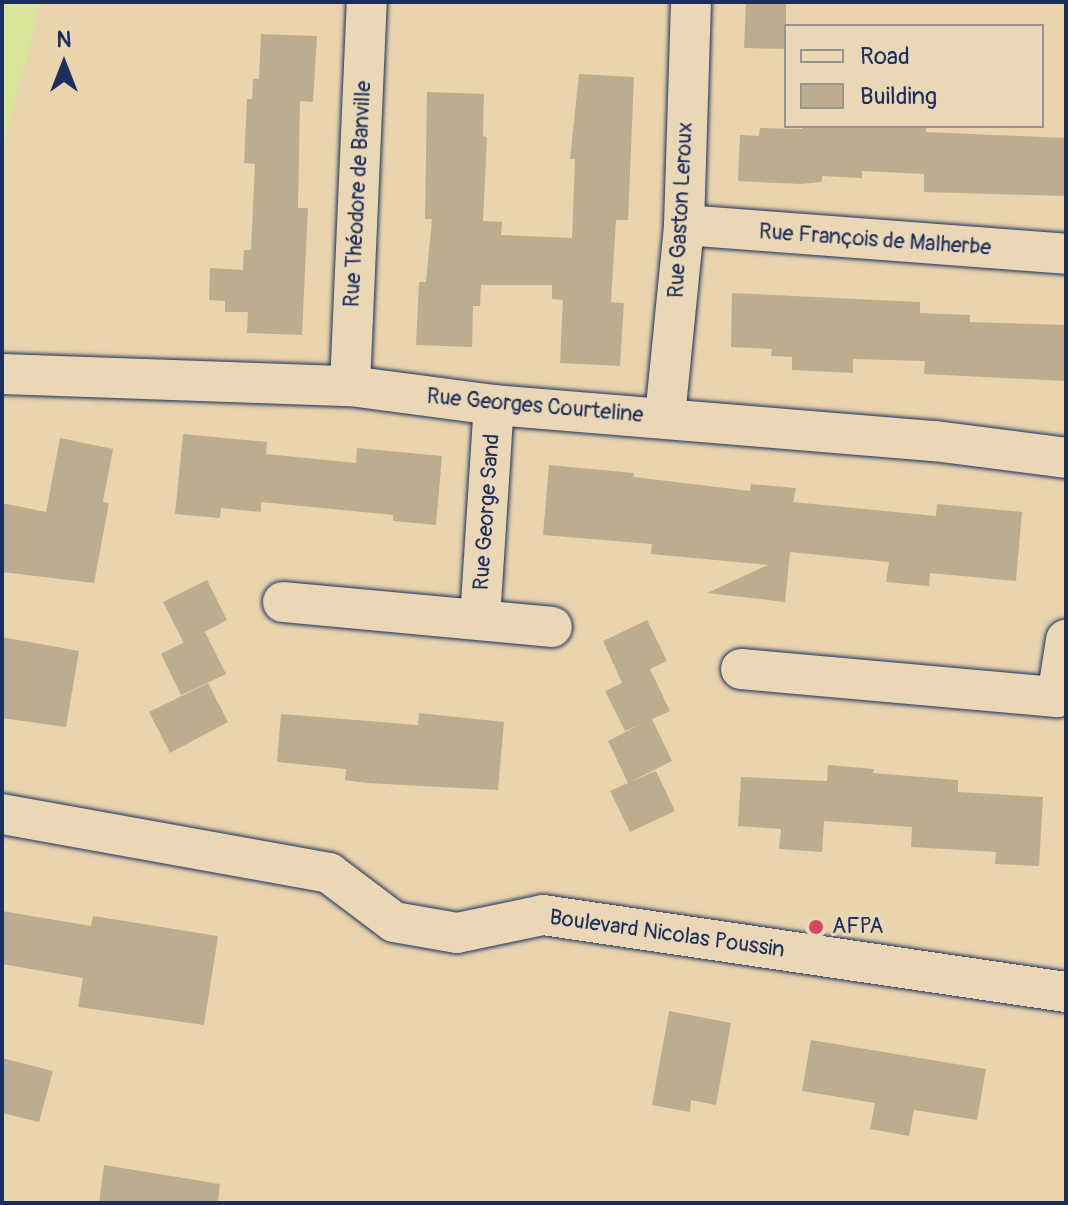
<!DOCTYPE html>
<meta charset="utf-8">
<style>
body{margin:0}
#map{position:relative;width:1068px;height:1205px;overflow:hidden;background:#e9d4ad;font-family:Pangolin,sans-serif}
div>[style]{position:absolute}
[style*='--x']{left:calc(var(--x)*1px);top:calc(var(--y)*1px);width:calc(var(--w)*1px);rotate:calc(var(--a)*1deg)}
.green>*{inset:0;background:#d9e598}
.building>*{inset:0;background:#bdad8f}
.roads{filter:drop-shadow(0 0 2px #1b2f5e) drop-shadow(0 0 2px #1b2f5e)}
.minor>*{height:40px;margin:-20px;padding:0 20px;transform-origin:20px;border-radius:20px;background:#ead7b5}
.dots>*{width:22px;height:22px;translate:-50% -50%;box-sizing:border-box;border:4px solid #ead7b5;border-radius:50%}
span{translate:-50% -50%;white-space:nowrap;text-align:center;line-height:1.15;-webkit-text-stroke:6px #ead7b5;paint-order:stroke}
.street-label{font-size:22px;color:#1b2f5e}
.poi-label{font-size:22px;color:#1b2f5e}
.left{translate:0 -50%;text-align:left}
.frame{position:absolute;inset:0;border:4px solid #1b2f5e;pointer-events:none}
.legend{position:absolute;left:784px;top:24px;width:260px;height:104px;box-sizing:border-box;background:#ead7b5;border:2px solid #979492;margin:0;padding:10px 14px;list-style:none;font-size:24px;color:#1b2f5e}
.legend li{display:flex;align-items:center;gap:16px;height:40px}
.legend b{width:40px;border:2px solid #979492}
.north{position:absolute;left:24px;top:24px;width:80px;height:80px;-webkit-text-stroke:6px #ead7b5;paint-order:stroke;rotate:0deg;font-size:22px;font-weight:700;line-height:32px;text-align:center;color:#1b2f5e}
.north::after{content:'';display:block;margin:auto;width:28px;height:36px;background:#1b2f5e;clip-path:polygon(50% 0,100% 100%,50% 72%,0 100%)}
</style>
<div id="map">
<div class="green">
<i style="clip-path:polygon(2px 2px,41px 2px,2px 151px)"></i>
</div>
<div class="building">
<i style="clip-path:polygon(746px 2px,786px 2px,786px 49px,744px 48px)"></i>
<i style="clip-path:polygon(261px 34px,317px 36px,313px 102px,300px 101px,298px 208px,308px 208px,302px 335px,247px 333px,248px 312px,225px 312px,225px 301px,209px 300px,210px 268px,243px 270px,244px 250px,251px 250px,255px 164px,244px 163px,247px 99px,252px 99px,253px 79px,259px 79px)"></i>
<i style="clip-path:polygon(579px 74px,634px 77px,628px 220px,616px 220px,611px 302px,624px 303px,620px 366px,560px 363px,563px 300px,552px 299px,552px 285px,481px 285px,480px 306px,473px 306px,472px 347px,416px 345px,419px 282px,426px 282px,432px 219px,425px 219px,427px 92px,484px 94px,483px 136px,487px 137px,483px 221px,502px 222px,501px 235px,572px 238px,575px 159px,570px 159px)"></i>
<i style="clip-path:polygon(802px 126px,926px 126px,926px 132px,1066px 138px,1066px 196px,924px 192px,924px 174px,862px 171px,862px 178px,822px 176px,822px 182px,800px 184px,738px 181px,740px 135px,759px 136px,760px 128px,802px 129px)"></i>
<i style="clip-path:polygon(732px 293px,920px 302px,920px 313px,970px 315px,970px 322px,1066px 325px,1066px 381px,924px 374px,925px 361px,853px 359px,853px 373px,792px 370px,792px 357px,771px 356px,772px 349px,731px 347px)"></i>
<i style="clip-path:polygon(183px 434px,267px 442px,266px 454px,356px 463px,357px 448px,442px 456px,436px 525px,393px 521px,393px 515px,261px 502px,261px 512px,221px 508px,220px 518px,175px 514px)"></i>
<i style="clip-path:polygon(60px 438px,113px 449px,103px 502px,109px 503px,94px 583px,2px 572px,2px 503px,46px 512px)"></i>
<i style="clip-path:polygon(549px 465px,634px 473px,634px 477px,750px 491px,751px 484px,796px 488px,793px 502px,936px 516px,937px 504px,1022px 512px,1016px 581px,930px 573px,929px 586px,886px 582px,889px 562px,790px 552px,785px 602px,707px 593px,768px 565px,651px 554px,652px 544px,543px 535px)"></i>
<i style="clip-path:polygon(207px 580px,227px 620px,184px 643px,163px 602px)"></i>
<i style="clip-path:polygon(647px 620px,667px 661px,650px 669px,670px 711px,652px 719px,672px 761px,630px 782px,656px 771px,675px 811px,630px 832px,610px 791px,628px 783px,608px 741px,641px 724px,625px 731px,605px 691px,622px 683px,603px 641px)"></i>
<i style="clip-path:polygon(205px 632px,226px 674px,181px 695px,161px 654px)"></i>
<i style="clip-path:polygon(2px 637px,79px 651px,66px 727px,2px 718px)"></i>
<i style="clip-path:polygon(208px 683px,228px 722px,170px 753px,149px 712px)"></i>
<i style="clip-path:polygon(419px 713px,504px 722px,498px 790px,367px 783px,345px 780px,346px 769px,277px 762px,281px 714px,418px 725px)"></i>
<i style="clip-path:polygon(828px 765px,874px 769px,873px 773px,958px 780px,958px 792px,1043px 797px,1039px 866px,995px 864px,996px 852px,911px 847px,912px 827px,824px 821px,822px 852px,779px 849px,781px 829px,738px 826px,741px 777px,827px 781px)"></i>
<i style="clip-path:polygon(2px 911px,91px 926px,93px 916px,218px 936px,204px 1025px,78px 1007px,83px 978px,2px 964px)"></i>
<i style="clip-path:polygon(669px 1011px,731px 1023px,716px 1105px,691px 1100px,690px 1112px,652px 1105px)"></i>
<i style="clip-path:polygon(811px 1040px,986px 1069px,977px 1120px,914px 1110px,909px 1136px,870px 1129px,875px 1103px,802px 1091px)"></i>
<i style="clip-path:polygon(2px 1058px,53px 1071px,39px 1122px,2px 1113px)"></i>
<i style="clip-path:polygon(104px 1165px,220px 1184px,218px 1203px,99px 1203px)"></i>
</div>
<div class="roads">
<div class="minor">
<i style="--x:684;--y:225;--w:383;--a:4.3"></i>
<i style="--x:2;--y:374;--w:348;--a:2"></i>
<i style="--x:350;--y:386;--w:145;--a:7.5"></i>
<i style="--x:494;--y:405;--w:441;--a:4.7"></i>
<i style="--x:934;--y:441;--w:133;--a:7.3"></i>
<i style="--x:350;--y:386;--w:384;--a:-87.5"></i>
<i style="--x:665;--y:417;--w:193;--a:-84.3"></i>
<i style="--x:684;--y:225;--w:223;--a:-88.2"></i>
<i style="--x:283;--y:602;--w:270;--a:5.3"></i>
<i style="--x:480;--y:619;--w:214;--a:-86.3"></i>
<i style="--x:741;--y:669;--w:317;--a:5.1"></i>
<i style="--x:1057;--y:697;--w:58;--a:-81"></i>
<i style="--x:2;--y:814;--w:332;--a:10.2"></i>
<i style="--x:329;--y:873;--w:81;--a:37"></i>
<i style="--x:394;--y:922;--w:64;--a:9.9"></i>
<i style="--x:457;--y:933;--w:88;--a:-11.8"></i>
<i style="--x:543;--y:915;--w:529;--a:8.38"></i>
</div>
</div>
<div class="dots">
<i style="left:816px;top:927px;background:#d1495b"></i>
</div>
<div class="street-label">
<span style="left:358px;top:194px;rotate:-87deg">Rue Théodore de Banville</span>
<span style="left:681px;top:210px;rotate:-87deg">Rue Gaston Leroux</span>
<span style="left:875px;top:240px;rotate:4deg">Rue François de Malherbe</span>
<span style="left:535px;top:406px;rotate:5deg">Rue Georges Courteline</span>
<span style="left:487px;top:512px;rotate:-86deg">Rue George Sand</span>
<span style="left:667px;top:934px;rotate:8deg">Boulevard Nicolas Poussin</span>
</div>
<div class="poi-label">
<span class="left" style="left:832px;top:927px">AFPA</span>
</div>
<div class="frame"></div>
<ul class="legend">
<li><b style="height:10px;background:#ead7b5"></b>Road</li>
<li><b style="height:22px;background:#bdad8f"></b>Building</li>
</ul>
<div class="north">N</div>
</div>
